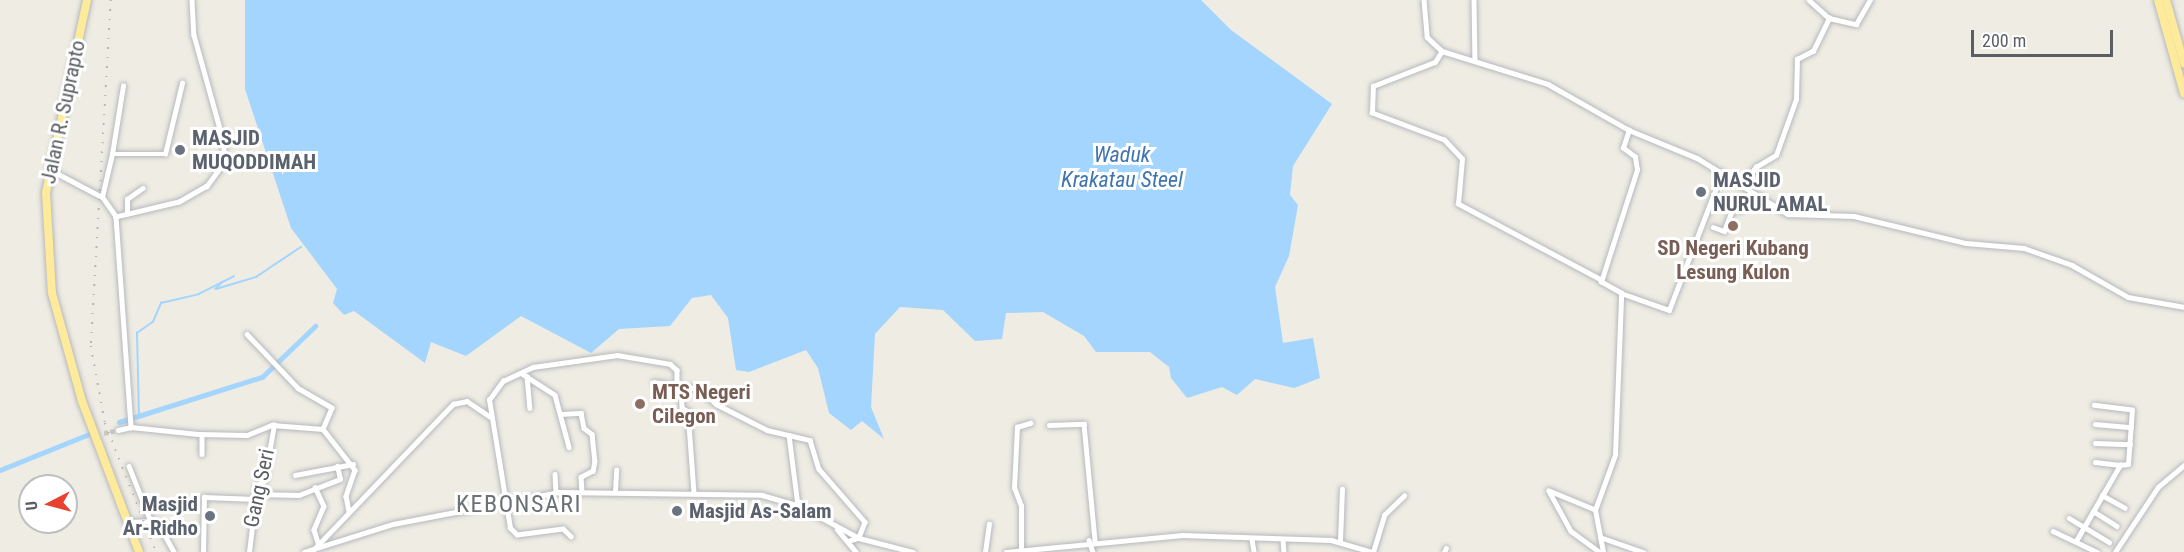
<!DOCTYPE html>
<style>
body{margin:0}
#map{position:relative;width:2184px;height:552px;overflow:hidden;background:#eeece3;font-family:"Roboto Condensed",sans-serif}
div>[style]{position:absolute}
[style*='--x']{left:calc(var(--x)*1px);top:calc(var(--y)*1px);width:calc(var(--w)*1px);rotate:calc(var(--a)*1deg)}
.water>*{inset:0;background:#a3d5fe}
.stream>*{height:1.5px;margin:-0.75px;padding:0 0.75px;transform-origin:0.75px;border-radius:0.75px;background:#a3d5fe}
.canal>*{height:5px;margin:-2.5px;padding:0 2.5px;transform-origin:2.5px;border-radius:2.5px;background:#a3d5fe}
.minor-tunnel>*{height:4.5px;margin-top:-2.25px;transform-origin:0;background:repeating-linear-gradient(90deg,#c9c9c3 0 4.5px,transparent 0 6.5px)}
.roads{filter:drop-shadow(0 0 2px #b6b9bd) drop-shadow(0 0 2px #b6b9bd)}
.minor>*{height:4.5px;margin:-2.25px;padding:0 2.25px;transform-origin:2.25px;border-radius:2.25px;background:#fff}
.trunk>*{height:8px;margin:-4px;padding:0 4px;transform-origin:4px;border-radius:4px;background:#fdea9a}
.rail>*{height:1.5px;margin-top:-0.75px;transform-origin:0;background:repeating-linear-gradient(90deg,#b4b5b5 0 1.5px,transparent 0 9.5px)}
.dots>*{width:16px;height:16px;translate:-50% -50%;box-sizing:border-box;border:3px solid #fff;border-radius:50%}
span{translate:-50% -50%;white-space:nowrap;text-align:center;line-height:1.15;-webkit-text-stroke:6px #fff;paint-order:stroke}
.street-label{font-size:21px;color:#5b5f64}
.worship-label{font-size:21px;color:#5b616d;font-weight:700}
.left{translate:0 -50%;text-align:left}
.right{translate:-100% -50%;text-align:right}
.education-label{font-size:21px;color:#785e54;font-weight:700}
.water-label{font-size:22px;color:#4075b0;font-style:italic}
.quarter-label{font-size:24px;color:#6c7176;letter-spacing:1.5px}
.north{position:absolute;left:18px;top:474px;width:60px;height:60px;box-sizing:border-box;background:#fff;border:2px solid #bdbfc1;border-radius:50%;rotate:264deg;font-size:16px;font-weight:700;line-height:24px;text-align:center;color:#5b5f64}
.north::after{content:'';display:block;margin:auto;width:21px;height:27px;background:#e8412f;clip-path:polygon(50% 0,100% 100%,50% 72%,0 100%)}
.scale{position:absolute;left:1971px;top:30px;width:142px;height:27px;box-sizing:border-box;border:3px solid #5b5f64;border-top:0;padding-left:8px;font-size:18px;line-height:21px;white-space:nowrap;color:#5b5f64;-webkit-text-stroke:4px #fff;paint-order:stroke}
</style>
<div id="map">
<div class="water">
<i style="clip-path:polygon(245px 0,1201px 0,1231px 30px,1332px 104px,1293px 166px,1290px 195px,1298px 205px,1289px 256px,1275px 287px,1283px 343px,1313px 338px,1320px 378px,1294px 388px,1255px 379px,1237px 395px,1222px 387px,1187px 398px,1171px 378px,1169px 367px,1150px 352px,1096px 352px,1084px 336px,1043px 312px,1006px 313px,1002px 339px,975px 341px,943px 310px,900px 307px,875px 334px,871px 407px,884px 439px,862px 421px,851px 430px,829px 413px,818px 368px,806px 350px,749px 372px,736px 370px,728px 318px,711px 295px,692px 298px,670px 326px,619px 329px,591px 353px,521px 316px,466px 356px,431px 342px,425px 363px,354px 311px,344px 315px,333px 303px,337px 289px,291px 228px,245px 89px)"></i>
</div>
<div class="stream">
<i style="--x:223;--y:282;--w:10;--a:135"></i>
<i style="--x:216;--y:289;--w:42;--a:-16.7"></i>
<i style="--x:256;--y:277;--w:54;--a:-33.7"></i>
<i style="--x:139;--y:416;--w:83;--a:-91.4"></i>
<i style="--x:137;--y:333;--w:19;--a:-35"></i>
<i style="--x:153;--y:322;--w:21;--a:-67"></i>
<i style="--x:161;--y:303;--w:39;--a:-13"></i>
<i style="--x:199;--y:294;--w:39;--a:-27"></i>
</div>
<div class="canal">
<i style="--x:119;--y:422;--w:150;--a:-17.5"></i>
<i style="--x:262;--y:377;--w:74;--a:-43.9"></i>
<i style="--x:0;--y:470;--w:96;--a:-22"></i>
</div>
<div class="minor-tunnel">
<i style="--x:104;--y:433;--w:14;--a:-12"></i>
</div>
<div class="roads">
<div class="minor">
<i style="--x:192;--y:0;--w:35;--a:87"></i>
<i style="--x:194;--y:35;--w:112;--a:74.5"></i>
<i style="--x:224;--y:143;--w:20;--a:90"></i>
<i style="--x:224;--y:163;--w:29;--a:126"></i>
<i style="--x:207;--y:186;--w:32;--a:150"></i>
<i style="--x:179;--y:202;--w:65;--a:166.6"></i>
<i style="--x:116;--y:217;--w:211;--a:85.9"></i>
<i style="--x:131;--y:427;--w:67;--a:6"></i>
<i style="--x:198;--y:434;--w:49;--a:1.2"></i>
<i style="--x:247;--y:435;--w:27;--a:-22"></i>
<i style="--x:272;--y:425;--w:51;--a:4.5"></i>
<i style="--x:323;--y:429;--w:52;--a:52"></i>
<i style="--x:355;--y:470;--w:28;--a:109"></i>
<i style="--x:346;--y:496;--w:16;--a:79"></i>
<i style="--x:1424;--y:0;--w:37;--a:85"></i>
<i style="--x:1427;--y:37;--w:21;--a:43"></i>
<i style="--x:1474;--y:0;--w:61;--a:89.1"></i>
<i style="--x:1809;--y:0;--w:27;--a:42"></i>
<i style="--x:112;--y:154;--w:69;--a:-80.8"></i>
<i style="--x:49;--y:169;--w:60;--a:27.8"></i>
<i style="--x:1742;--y:186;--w:24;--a:-54"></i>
<i style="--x:1756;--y:167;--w:23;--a:-31"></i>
<i style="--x:1776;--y:155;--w:59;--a:-70.3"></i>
<i style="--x:1796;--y:99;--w:40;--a:-88.6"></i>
<i style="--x:1797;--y:59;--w:18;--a:-27"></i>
<i style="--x:1813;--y:51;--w:37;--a:-64"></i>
<i style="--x:1829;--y:18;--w:28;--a:13"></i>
<i style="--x:1856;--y:24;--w:28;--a:-60"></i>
<i style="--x:127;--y:214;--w:15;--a:-90"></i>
<i style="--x:127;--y:199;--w:19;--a:-35"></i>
<i style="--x:116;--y:217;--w:24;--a:-125"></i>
<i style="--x:102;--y:197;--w:44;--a:-76.9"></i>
<i style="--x:112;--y:154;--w:53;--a:0"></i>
<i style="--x:165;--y:154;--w:73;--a:-76.5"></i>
<i style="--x:1713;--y:227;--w:12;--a:20"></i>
<i style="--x:1724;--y:231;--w:22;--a:-69"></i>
<i style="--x:1732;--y:210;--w:8;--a:0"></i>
<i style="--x:1740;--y:210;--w:21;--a:-59"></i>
<i style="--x:1601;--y:280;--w:162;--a:-152"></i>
<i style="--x:1458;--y:204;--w:45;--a:-84.9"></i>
<i style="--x:1462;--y:159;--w:26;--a:-133"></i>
<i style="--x:1444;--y:140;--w:77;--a:-159.4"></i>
<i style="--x:1372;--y:113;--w:27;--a:-88"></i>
<i style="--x:1373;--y:86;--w:66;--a:-21.2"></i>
<i style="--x:1435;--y:62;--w:13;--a:-58"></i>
<i style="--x:1442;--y:51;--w:111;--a:17.3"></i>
<i style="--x:1548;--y:84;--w:93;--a:29.6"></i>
<i style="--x:1629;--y:130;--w:74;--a:22.4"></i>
<i style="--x:1697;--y:158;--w:107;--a:31.6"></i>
<i style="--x:1788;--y:214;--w:66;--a:1.7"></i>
<i style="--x:1854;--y:216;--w:115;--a:13.6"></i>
<i style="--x:1966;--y:243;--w:58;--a:4.9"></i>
<i style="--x:2024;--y:248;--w:51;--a:19.5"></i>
<i style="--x:2072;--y:265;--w:64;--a:29.7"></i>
<i style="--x:2128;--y:297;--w:57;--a:10.1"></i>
<i style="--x:1621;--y:293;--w:51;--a:19.5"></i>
<i style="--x:1669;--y:310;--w:147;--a:-68.9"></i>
<i style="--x:247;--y:334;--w:74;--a:46.6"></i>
<i style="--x:298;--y:388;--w:39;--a:30"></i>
<i style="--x:332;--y:408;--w:23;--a:113"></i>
<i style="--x:521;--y:373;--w:40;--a:32.9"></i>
<i style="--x:555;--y:395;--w:54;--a:74.9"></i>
<i style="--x:527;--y:376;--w:32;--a:85"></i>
<i style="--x:654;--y:382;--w:23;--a:10"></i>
<i style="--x:681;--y:387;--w:21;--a:87"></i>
<i style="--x:682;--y:408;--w:7;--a:27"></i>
<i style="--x:688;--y:411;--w:82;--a:85.8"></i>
<i style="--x:560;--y:414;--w:21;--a:-3"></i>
<i style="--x:581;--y:413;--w:15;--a:79"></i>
<i style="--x:584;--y:428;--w:10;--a:37"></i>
<i style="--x:592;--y:434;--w:27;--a:84"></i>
<i style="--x:595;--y:461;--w:10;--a:101"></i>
<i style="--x:593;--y:471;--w:13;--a:153"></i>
<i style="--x:581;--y:477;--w:15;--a:86"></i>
<i style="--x:2095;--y:424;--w:36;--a:5"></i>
<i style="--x:1049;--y:425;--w:35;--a:-2"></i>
<i style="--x:1084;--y:424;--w:117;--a:84.6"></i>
<i style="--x:118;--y:430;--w:13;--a:-13"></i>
<i style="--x:202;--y:434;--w:20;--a:90"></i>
<i style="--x:789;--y:435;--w:71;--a:82.7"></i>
<i style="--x:2095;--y:443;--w:35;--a:2"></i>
<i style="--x:2095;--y:462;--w:25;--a:7"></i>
<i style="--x:129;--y:466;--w:57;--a:68.4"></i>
<i style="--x:555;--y:474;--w:18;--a:87"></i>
<i style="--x:295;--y:475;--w:59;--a:-10.7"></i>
<i style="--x:315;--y:487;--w:21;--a:65"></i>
<i style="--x:324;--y:506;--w:26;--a:113"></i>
<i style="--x:314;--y:530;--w:13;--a:72"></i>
<i style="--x:615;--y:492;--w:22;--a:-87"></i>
<i style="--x:256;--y:494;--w:43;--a:1.3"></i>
<i style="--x:299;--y:495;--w:44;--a:-21.3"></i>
<i style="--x:340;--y:479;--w:13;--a:-103"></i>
<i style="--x:2102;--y:495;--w:26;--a:29"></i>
<i style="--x:1595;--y:510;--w:50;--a:-157.6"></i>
<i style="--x:1549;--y:491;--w:46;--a:61.2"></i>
<i style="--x:1571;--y:531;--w:36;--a:36"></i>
<i style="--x:2093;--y:511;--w:28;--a:32"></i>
<i style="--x:2069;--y:518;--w:47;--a:31"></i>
<i style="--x:128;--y:522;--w:29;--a:-2"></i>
<i style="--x:157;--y:521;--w:35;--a:61"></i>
<i style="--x:837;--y:529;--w:30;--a:50"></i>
<i style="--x:2053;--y:531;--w:49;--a:25.5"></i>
<i style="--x:571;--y:537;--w:11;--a:-135"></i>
<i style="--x:563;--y:529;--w:46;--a:172.6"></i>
<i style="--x:517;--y:535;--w:10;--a:-135"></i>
<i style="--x:510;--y:528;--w:130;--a:-99.3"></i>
<i style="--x:489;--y:400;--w:24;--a:-54"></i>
<i style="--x:503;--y:381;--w:33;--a:-25"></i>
<i style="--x:533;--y:367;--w:85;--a:-8.1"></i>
<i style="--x:617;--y:355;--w:54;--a:9.6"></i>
<i style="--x:670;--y:364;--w:9;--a:41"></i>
<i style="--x:677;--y:370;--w:16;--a:90"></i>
<i style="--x:677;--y:386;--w:23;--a:7"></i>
<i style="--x:700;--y:389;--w:22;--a:43"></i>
<i style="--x:716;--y:404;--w:57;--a:27"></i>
<i style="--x:767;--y:430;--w:44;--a:13.1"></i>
<i style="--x:810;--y:440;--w:30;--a:73"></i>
<i style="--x:819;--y:469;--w:70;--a:49"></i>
<i style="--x:865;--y:522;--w:17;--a:111"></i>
<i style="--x:859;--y:538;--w:9;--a:162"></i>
<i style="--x:1600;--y:537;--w:46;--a:19.2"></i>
<i style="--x:1252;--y:539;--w:13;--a:81"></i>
<i style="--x:1283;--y:539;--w:13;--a:86"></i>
<i style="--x:1089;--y:540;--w:13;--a:72"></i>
<i style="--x:1340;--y:541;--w:52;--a:-87.8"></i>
<i style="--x:2076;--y:541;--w:88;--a:-59.9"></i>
<i style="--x:2120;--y:465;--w:8;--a:-7"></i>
<i style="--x:2128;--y:464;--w:54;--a:-85.8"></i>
<i style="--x:2132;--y:410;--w:38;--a:-173"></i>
<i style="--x:314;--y:549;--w:201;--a:-46.2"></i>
<i style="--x:453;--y:404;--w:14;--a:-12"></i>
<i style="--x:467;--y:401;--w:27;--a:34"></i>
<i style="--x:203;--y:552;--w:55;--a:-89"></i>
<i style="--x:204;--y:497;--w:51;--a:2.2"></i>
<i style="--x:249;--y:552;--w:67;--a:-83.2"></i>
<i style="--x:257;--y:485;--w:8;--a:-30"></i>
<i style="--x:264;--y:481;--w:57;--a:-79.9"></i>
<i style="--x:304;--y:552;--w:93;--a:-17.5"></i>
<i style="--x:393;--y:524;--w:169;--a:-10.9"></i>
<i style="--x:559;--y:492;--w:203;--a:0.8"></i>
<i style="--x:762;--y:495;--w:37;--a:16"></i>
<i style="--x:798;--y:505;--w:69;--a:28.4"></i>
<i style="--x:859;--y:538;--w:56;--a:14.5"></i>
<i style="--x:985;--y:552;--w:28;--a:-82"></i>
<i style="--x:1006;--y:552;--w:177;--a:-5.5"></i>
<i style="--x:1182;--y:535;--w:149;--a:1.9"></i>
<i style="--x:1331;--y:540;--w:43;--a:16.3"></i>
<i style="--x:1021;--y:552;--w:46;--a:-90"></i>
<i style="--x:1021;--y:506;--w:19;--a:-111"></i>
<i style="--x:1014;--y:488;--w:61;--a:-87.2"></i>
<i style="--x:1017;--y:427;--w:14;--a:-17"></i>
<i style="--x:1373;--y:552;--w:39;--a:-73"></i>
<i style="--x:1384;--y:515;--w:28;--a:-44"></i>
<i style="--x:1444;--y:552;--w:4;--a:-63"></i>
<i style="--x:1603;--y:552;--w:43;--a:-100.8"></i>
<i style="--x:1595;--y:510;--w:59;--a:-70"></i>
<i style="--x:1615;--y:455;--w:156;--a:-87.8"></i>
<i style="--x:1621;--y:299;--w:6;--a:-90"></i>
<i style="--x:1621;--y:293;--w:23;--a:-151"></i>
<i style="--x:1601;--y:282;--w:118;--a:-72.2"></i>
<i style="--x:1637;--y:170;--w:13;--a:-99"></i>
<i style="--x:1635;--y:157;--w:15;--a:-143"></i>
<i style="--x:1623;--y:148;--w:19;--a:-72"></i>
<i style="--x:2115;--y:552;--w:78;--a:-56.5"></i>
<i style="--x:2158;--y:487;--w:34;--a:-40"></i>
</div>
<div class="trunk">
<i style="--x:87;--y:0;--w:197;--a:102"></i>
<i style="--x:46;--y:193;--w:100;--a:86.6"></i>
<i style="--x:52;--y:293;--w:112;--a:74.5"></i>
<i style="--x:82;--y:401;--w:161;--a:69.3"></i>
<i style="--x:2158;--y:0;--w:97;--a:74.4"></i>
<i style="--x:2166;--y:0;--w:66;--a:74.1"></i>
</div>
</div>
<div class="rail">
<i style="--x:111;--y:0;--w:347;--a:93.3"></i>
<i style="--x:91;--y:346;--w:78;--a:79.7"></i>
<i style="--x:105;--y:423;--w:139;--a:68.4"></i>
</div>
<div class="dots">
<i style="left:180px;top:150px;background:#6b7280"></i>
<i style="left:1701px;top:192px;background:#6b7280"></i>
<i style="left:1733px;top:226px;background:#8d6e63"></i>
<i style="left:640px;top:404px;background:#8d6e63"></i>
<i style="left:677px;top:511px;background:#6b7280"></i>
<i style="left:210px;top:516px;background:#6b7280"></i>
</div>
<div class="street-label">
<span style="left:63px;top:112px;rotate:-78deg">Jalan R. Suprapto</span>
<span style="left:259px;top:488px;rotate:-78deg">Gang Seri</span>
</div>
<div class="worship-label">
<span class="left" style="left:192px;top:150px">MASJID<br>MUQODDIMAH</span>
<span class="left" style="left:1713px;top:192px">MASJID<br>NURUL AMAL</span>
<span class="right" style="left:198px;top:516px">Masjid<br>Ar-Ridho</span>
<span class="left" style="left:689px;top:511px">Masjid As-Salam</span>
</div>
<div class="education-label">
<span style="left:1733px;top:260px">SD Negeri Kubang<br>Lesung Kulon</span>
<span class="left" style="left:652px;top:404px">MTS Negeri<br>Cilegon</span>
</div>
<div class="water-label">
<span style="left:1122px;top:167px">Waduk<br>Krakatau Steel</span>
</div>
<div class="quarter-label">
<span style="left:519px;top:505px">KEBONSARI</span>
</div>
<div class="north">U</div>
<div class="scale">200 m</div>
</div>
